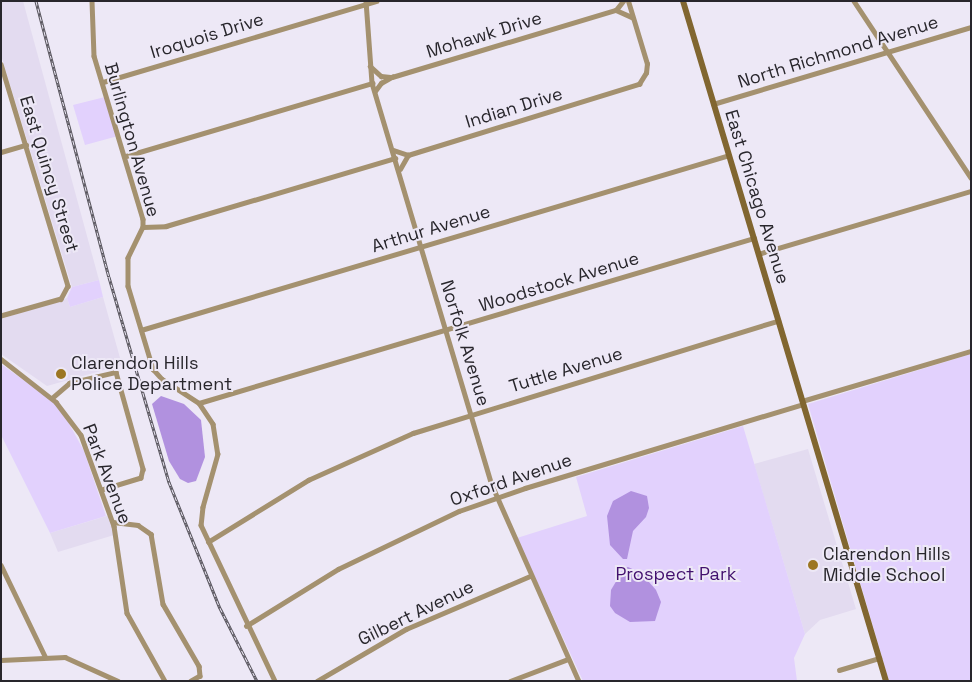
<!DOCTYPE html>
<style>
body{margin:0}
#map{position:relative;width:972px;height:682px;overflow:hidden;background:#ede8f6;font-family:"Space Grotesk",sans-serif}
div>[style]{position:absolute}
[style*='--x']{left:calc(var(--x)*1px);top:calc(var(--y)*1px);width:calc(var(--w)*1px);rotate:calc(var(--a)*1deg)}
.built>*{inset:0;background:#e3dbf0}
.green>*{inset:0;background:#e2d1fd}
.water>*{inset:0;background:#b191df}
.minor>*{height:4.5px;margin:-2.25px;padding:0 2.25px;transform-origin:2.25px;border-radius:2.25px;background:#a4916f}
.secondary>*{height:6px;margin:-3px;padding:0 3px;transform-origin:3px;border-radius:3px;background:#816630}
.rail>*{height:3px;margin-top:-1.5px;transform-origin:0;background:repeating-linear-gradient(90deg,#ede8f6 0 4px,#55525a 0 8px);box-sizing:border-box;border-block:1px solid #55525a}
.dots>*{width:14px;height:14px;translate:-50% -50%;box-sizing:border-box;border:2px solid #ede8f6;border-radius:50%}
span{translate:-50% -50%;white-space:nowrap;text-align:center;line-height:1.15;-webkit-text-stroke:4px #ede8f6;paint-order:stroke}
.street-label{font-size:18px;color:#28262c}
.poi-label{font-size:18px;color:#28262c}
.left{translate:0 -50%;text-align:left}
.park-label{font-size:18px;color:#42106e}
.frame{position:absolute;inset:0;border:2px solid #28262c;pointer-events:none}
</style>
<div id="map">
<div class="built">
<i style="clip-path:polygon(1px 1px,23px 1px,99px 280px,72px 287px,1px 55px)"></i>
<i style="clip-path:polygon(103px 297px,122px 365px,47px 386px,1px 354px,1px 319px,67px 298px,70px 307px)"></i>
<i style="clip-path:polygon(808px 449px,856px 609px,820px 620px,805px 634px,754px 464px)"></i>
<i style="clip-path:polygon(110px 515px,114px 535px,58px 552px,50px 533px)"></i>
</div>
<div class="green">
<i style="clip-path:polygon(105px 97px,118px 136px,85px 145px,73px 105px)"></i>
<i style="clip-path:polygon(99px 280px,103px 297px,70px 307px,67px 298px,72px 287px)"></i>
<i style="clip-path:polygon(971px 354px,971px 681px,889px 681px,808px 404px)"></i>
<i style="clip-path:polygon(1px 364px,50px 399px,66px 418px,84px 451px,106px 516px,50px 533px,1px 435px)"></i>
<i style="clip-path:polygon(743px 426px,805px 634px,794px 658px,797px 681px,583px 681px,517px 538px,587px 516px,576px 477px)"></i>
</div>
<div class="water">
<i style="clip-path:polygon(161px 396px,184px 404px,201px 420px,205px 457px,196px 481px,188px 483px,180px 479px,169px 461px,152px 404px)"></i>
<i style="clip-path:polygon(631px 491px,647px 496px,649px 508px,646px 517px,633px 531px,627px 559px,623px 559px,610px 545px,607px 516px,613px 501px)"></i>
<i style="clip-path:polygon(628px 567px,641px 573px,656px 590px,661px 602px,655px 621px,630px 622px,615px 613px,610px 606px,611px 590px,624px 568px)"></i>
</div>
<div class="minor">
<i style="--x:92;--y:1;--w:55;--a:87.9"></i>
<i style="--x:94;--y:56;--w:170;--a:73.3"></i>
<i style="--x:143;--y:219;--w:8;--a:90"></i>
<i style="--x:143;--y:227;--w:34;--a:116"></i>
<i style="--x:128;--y:258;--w:28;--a:90"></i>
<i style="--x:128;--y:286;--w:87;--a:73.2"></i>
<i style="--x:153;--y:369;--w:13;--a:48"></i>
<i style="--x:162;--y:379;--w:44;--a:33"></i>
<i style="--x:199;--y:403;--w:25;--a:56"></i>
<i style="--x:213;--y:424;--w:30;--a:81"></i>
<i style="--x:218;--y:454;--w:55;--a:105.8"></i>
<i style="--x:203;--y:507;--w:18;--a:96"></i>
<i style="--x:201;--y:525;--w:173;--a:64.6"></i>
<i style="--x:366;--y:1;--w:82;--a:85.8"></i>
<i style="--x:372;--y:83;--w:420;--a:73.4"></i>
<i style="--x:492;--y:485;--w:214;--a:66.1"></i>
<i style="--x:854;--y:1;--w:212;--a:56.5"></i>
<i style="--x:616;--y:10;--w:11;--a:-52"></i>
<i style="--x:1;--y:64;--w:232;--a:73.2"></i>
<i style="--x:68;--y:286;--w:15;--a:118"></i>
<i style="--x:61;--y:299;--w:62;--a:164.2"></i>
<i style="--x:370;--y:66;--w:15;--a:42"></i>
<i style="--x:381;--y:76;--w:9;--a:6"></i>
<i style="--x:103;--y:82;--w:285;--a:-16.5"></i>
<i style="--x:375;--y:91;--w:10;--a:-53"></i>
<i style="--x:381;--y:83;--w:13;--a:-29"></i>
<i style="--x:392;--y:77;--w:234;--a:-16.7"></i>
<i style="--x:616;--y:10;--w:17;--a:24"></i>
<i style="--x:713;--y:104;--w:269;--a:-16.6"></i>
<i style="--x:393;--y:150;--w:16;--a:18"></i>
<i style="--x:1;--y:152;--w:26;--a:-16"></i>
<i style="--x:126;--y:156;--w:257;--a:-16.5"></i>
<i style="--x:400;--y:169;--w:16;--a:-60"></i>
<i style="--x:408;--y:155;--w:242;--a:-17.1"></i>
<i style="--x:639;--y:84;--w:13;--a:-58"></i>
<i style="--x:646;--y:73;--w:9;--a:-84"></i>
<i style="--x:647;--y:64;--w:66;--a:-106.8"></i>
<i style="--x:143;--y:227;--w:23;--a:-2"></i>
<i style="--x:166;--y:226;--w:239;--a:-16.5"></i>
<i style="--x:758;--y:254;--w:222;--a:-16.5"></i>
<i style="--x:141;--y:330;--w:613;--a:-16.57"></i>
<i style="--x:1;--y:359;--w:70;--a:38"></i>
<i style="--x:56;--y:402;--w:41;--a:52.9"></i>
<i style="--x:81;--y:435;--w:97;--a:70.1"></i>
<i style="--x:114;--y:526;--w:88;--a:81.5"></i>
<i style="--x:127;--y:613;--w:78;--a:60.8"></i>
<i style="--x:52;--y:398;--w:23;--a:-41"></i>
<i style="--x:69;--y:383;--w:48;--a:-13.2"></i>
<i style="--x:116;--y:372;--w:101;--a:74.4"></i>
<i style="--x:143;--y:469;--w:9;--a:103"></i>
<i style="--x:141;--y:478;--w:41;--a:162.9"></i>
<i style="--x:802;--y:401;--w:176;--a:-16.5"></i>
<i style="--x:199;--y:403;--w:579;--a:-16.56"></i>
<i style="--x:113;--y:522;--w:25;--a:7"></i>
<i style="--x:138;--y:525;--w:16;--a:35"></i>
<i style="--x:151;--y:534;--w:71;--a:80.3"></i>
<i style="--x:163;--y:604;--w:72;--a:59.9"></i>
<i style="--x:199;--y:666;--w:10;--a:84"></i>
<i style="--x:200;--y:676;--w:10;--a:151"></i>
<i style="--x:208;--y:542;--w:118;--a:-31.8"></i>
<i style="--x:308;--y:480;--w:115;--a:-24.1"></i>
<i style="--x:413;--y:433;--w:382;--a:-17.1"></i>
<i style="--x:1;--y:565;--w:101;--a:64.2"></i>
<i style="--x:246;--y:626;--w:108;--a:-31.8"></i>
<i style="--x:338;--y:569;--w:134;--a:-25.6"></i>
<i style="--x:459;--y:511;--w:70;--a:-19.2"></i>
<i style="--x:525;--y:488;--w:290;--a:-16.8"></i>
<i style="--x:1;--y:660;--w:64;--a:-2.7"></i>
<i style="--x:65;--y:657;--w:58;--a:24.4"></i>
<i style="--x:839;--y:670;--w:42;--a:-16.7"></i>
<i style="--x:317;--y:681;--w:103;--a:-30.3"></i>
<i style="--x:406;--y:629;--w:135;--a:-23.1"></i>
<i style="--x:510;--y:681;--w:62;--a:-20.8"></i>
</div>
<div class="secondary">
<i style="--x:683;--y:1;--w:710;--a:73.38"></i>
</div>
<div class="rail">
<i style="--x:36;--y:1;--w:285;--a:75.2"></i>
<i style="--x:109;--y:277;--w:214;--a:73.7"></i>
<i style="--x:169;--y:482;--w:136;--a:68"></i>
<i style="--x:220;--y:608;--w:82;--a:63.1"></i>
</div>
<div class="dots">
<i style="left:61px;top:374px;background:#9c7622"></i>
<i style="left:813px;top:565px;background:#9c7622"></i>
</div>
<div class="street-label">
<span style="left:484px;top:35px;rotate:-17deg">Mohawk Drive</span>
<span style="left:207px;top:36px;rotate:-17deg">Iroquois Drive</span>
<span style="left:838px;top:52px;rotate:-17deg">North Richmond Avenue</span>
<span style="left:514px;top:108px;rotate:-17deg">Indian Drive</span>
<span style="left:132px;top:140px;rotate:74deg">Burlington Avenue</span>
<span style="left:49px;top:174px;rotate:73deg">East Quincy Street</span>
<span style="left:757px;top:197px;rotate:73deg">East Chicago Avenue</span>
<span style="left:431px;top:229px;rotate:-17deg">Arthur Avenue</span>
<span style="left:559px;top:282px;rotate:-17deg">Woodstock Avenue</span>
<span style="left:465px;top:343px;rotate:73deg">Norfolk Avenue</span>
<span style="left:566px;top:370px;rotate:-17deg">Tuttle Avenue</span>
<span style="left:107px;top:474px;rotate:69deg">Park Avenue</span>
<span style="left:511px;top:480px;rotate:-19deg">Oxford Avenue</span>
<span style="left:416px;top:613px;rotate:-26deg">Gilbert Avenue</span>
</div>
<div class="poi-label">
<span class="left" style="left:71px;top:374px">Clarendon Hills<br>Police Department</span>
<span class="left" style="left:823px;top:565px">Clarendon Hills<br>Middle School</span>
</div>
<div class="park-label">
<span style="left:676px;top:574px">Prospect Park</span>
</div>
<div class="frame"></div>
</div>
